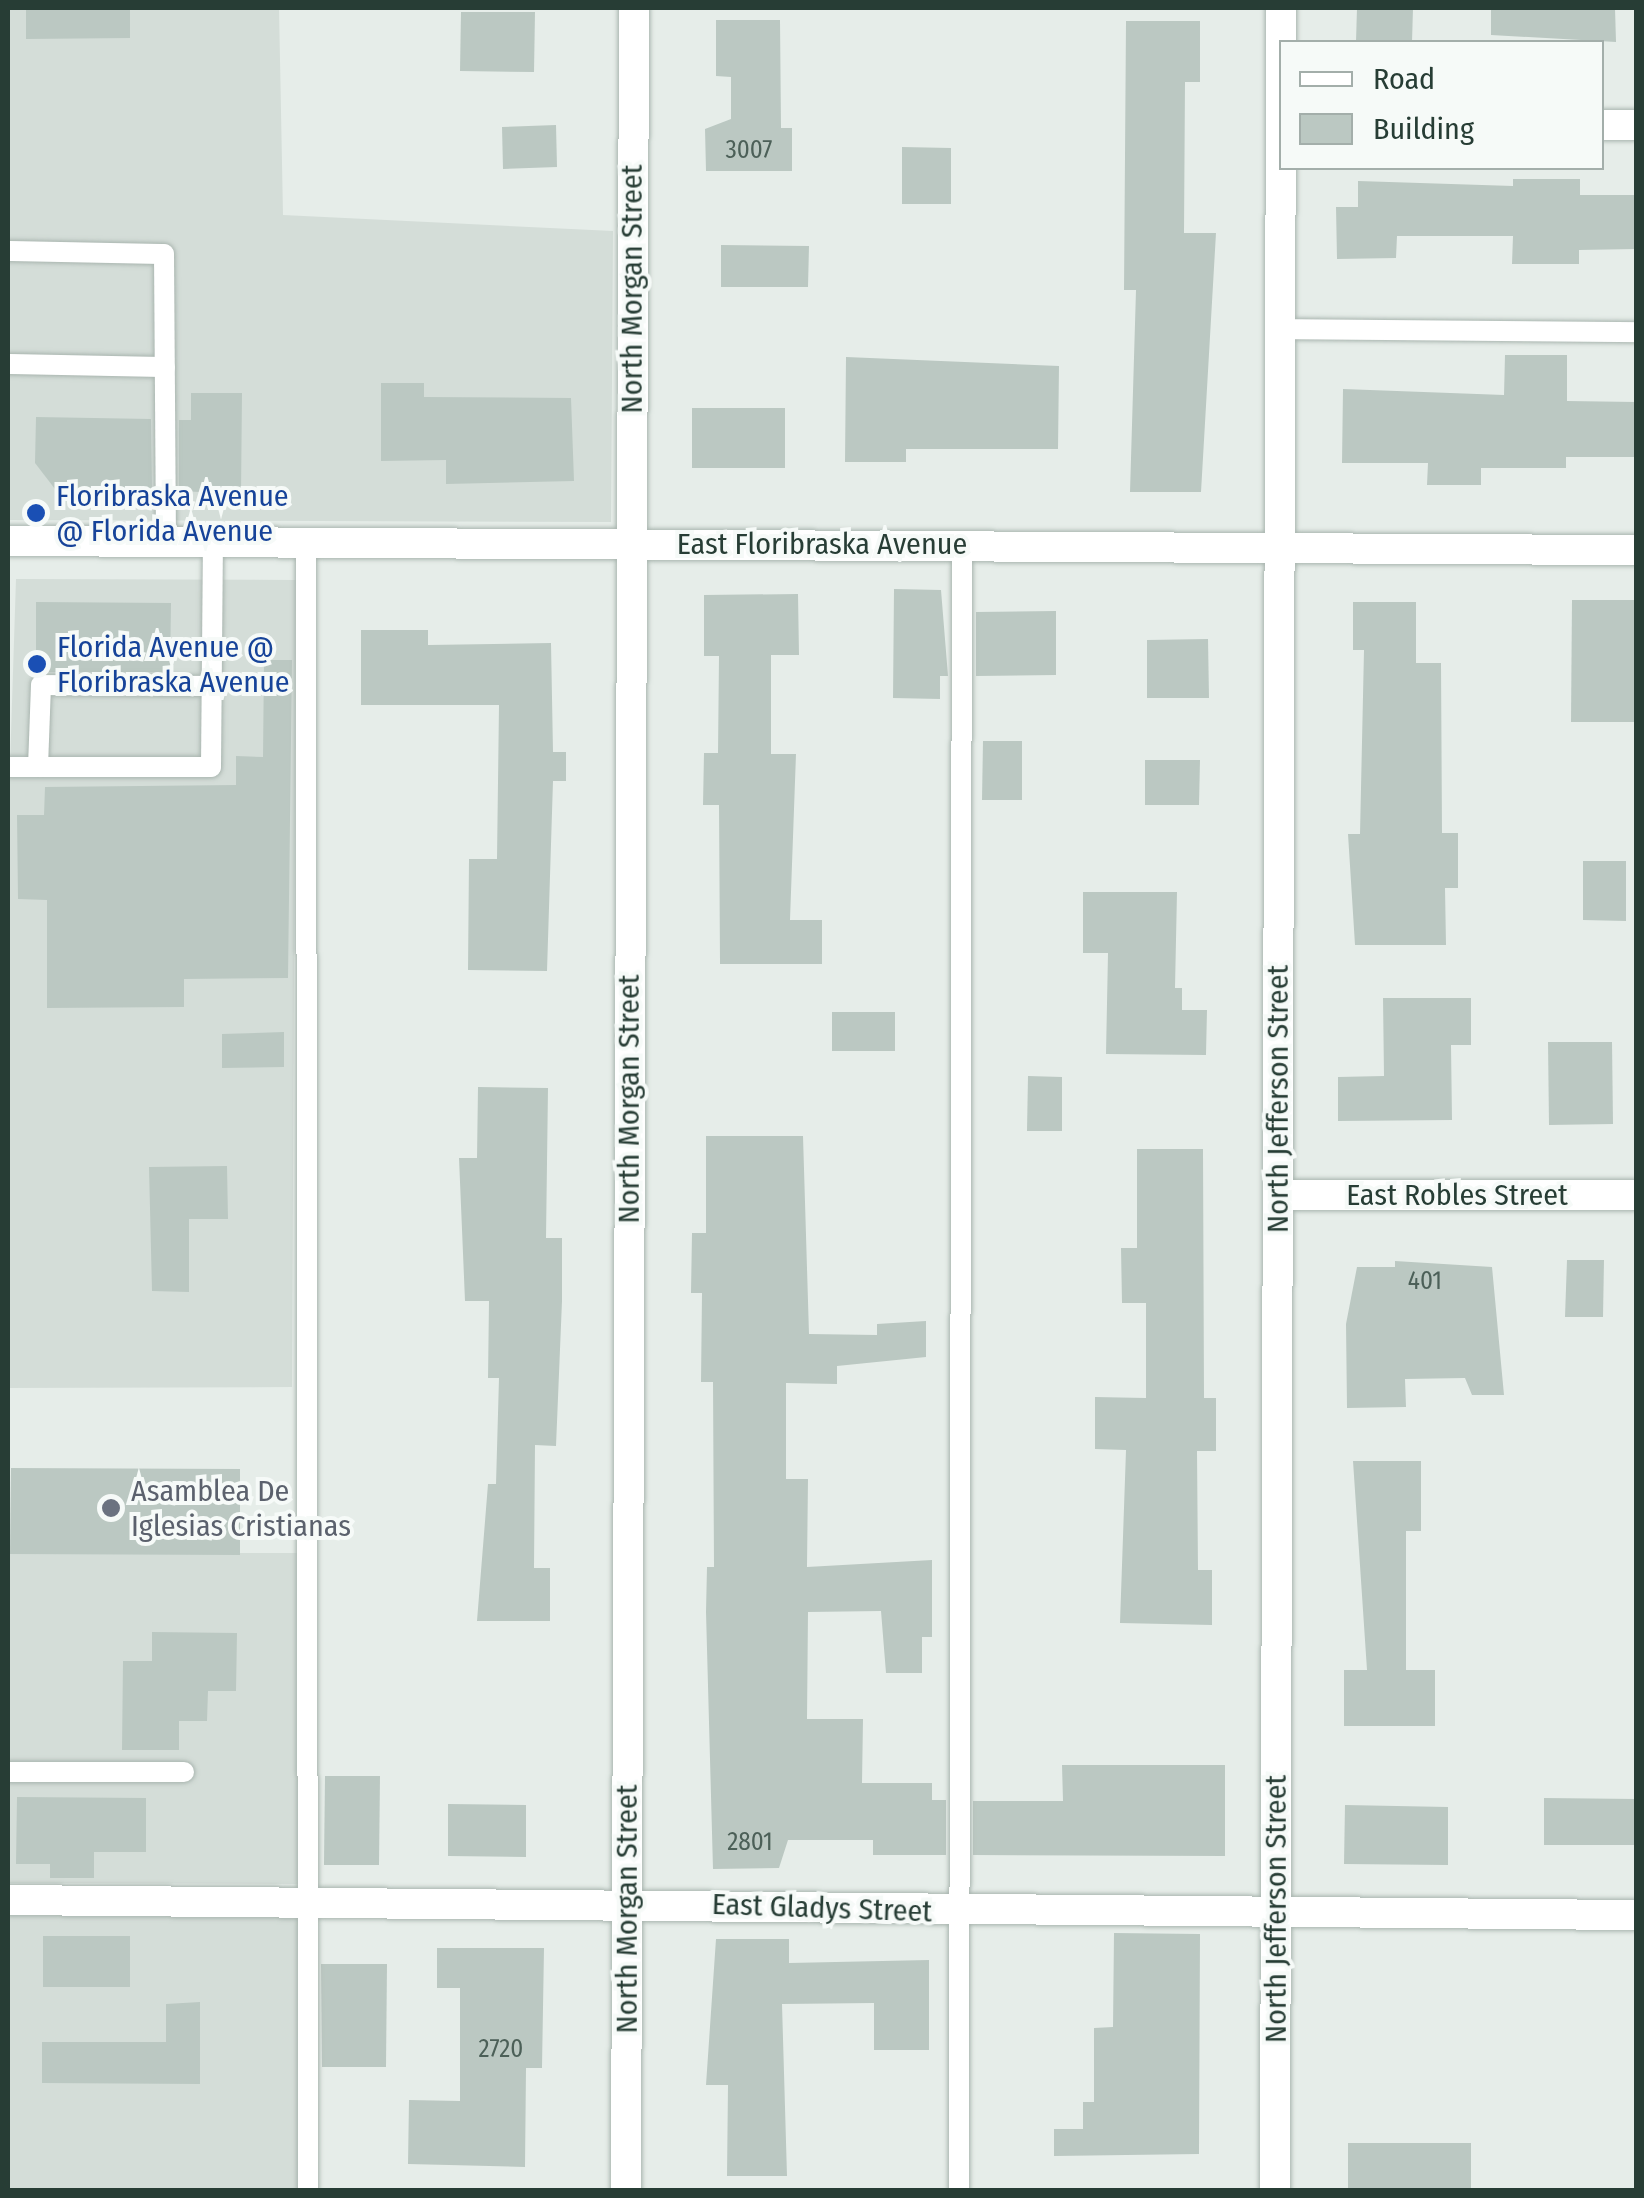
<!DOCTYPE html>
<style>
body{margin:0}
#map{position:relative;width:1644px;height:2198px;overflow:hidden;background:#e6ede9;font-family:"Fira Sans Condensed",sans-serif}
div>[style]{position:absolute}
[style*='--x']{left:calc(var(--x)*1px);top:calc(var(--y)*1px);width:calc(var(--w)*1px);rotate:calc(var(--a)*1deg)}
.built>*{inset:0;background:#d4ddd8}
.building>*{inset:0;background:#bbc8c2}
.roads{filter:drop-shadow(0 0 2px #a9b5af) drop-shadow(0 0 2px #a9b5af)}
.lane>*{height:20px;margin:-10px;padding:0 10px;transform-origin:10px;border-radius:10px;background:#fff}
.street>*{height:30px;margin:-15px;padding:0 15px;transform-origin:15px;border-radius:15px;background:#fff}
.secondary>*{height:30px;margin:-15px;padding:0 15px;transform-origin:15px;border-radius:15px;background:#fff}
.dots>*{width:28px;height:28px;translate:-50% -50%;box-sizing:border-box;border:5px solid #f6faf8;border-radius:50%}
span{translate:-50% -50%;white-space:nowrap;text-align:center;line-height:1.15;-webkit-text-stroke:8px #f6faf8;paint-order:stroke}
.number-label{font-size:25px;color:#4c6058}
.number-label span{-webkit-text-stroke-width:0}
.street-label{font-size:30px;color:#273d35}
.transit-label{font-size:30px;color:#164399}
.left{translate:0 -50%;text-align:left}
.worship-label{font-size:30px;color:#5b616d}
.frame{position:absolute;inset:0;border:10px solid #273d35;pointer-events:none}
.legend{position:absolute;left:1279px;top:40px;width:325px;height:130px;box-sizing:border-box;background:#f6faf8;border:2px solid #a3aeaa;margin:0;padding:12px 18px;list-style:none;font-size:30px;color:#273d35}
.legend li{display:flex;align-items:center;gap:20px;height:50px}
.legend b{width:50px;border:2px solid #a3aeaa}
</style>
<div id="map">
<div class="built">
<i style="clip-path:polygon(8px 8px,279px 8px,283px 215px,613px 231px,611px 522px,8px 520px)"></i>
<i style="clip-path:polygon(16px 579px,296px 580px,292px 1387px,8px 1388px,8px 827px)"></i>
<i style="clip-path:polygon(10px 1553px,304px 1553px,305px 1884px,8px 1883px)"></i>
<i style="clip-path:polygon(8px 1915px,301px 1916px,302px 2190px,8px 2190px)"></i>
</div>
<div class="building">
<i style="clip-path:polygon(26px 8px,130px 8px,130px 38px,26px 39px)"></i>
<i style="clip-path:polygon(1357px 8px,1413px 8px,1412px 42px,1356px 42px)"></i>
<i style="clip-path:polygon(1491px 8px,1615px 8px,1616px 42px,1491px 35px)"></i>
<i style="clip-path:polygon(461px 12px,535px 12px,534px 72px,460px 71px)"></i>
<i style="clip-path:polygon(716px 20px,780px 20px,781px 128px,792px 128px,792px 171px,706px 171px,705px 129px,731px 119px,731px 77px,716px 76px)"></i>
<i style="clip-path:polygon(1126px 21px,1200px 21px,1200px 82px,1185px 82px,1184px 233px,1216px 233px,1201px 492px,1130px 492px,1136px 290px,1124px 290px)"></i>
<i style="clip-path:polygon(556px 125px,557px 167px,503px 169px,502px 127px)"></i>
<i style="clip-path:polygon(902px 147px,951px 148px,951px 204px,902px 204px)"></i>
<i style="clip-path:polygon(1513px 179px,1580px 179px,1580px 195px,1636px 195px,1636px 249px,1579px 250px,1579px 264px,1512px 264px,1513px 236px,1397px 236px,1396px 258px,1337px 259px,1336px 207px,1358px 207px,1358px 181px,1513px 186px)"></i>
<i style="clip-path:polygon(721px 245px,809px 246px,808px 287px,721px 287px)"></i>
<i style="clip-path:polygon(1505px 355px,1567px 355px,1567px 401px,1636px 402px,1636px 457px,1566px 457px,1566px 468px,1481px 468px,1481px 485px,1427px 485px,1428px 463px,1342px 463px,1343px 389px,1504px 395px)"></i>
<i style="clip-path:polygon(846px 357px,1059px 366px,1058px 449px,906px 449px,906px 462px,845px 462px)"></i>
<i style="clip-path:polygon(381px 383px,424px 383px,424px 397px,571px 398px,574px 481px,446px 484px,446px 460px,381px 461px)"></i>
<i style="clip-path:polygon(191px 393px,242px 393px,241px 494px,179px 491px,179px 420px,191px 420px)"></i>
<i style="clip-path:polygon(692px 408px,785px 408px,785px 468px,692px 468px)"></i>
<i style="clip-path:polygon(36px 417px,151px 419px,152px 491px,55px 489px,35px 463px)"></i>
<i style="clip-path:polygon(894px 589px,941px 590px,948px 676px,940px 676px,940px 699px,893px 698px)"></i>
<i style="clip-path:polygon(798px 594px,799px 655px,771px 655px,771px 754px,796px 754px,790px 920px,822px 920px,822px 964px,720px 964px,719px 805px,703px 805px,704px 753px,718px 753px,719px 656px,704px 656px,704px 595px)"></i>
<i style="clip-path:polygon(1572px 600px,1636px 600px,1636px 722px,1571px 722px)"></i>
<i style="clip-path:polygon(36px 602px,171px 603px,170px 672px,36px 672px)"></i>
<i style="clip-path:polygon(1353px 602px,1416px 602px,1416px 663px,1441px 663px,1442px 833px,1458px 833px,1458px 888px,1445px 888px,1446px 945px,1355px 945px,1348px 834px,1360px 834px,1364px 650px,1353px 650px)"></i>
<i style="clip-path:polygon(1056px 611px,1056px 675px,976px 676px,976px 612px)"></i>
<i style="clip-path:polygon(361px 630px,428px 630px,428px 645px,551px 643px,553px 752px,566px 752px,566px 781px,553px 781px,547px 971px,468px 970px,469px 859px,497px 859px,499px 705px,361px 705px)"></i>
<i style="clip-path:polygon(1208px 639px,1209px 698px,1147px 698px,1147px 640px)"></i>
<i style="clip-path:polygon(264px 660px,292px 660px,288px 978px,184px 979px,184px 1007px,47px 1008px,47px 900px,18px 899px,17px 815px,44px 815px,45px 787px,236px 785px,236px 756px,263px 757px)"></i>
<i style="clip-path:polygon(983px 741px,1022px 741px,1022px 800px,982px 800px)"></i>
<i style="clip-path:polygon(1145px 760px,1200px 760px,1199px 805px,1145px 805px)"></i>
<i style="clip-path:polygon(1583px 861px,1626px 861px,1626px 921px,1583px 920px)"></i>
<i style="clip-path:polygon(1083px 892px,1177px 892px,1175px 988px,1182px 988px,1182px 1010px,1207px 1010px,1206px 1055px,1106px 1054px,1108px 953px,1083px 953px)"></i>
<i style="clip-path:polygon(1383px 998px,1471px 998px,1471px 1045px,1451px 1045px,1452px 1120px,1338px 1121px,1338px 1077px,1384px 1076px)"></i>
<i style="clip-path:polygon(832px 1012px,895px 1012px,895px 1051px,832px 1051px)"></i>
<i style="clip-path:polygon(284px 1032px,284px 1067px,222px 1068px,222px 1034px)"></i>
<i style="clip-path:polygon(1548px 1042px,1612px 1042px,1613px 1124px,1549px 1125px)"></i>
<i style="clip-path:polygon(1028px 1076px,1062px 1077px,1062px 1131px,1027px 1131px)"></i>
<i style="clip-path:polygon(478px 1087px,548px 1088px,546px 1238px,562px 1238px,562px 1301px,556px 1446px,535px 1445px,534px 1568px,550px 1568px,550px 1621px,477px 1621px,488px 1484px,496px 1484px,499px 1378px,488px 1378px,489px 1301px,465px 1301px,459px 1158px,477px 1158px)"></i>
<i style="clip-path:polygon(706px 1136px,803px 1136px,809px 1334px,877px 1335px,877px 1324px,926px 1321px,926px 1357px,837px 1366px,837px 1384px,786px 1383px,786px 1479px,808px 1479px,807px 1567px,932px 1560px,932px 1637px,922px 1637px,922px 1673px,886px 1673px,881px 1611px,808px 1612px,807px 1719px,863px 1719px,862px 1783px,932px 1783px,932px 1800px,946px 1800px,946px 1855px,873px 1855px,873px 1840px,788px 1840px,779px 1868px,713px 1869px,706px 1612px,707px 1567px,714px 1567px,713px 1382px,701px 1382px,702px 1293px,691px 1293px,692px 1233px,706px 1233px)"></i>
<i style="clip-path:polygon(1137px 1149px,1203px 1149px,1204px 1398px,1216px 1398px,1216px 1451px,1197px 1451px,1198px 1570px,1212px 1570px,1212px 1625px,1120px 1623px,1126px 1450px,1095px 1449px,1095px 1397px,1146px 1398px,1146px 1303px,1122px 1303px,1121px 1248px,1137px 1248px)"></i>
<i style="clip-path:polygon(227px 1166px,228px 1219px,189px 1219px,189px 1292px,152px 1291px,149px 1167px)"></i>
<i style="clip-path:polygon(1567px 1260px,1604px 1260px,1603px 1317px,1565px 1317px)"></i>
<i style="clip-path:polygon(1395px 1261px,1492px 1267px,1504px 1395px,1472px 1395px,1465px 1378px,1405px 1379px,1406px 1407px,1347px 1408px,1346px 1324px,1357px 1267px,1395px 1267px)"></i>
<i style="clip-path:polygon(1353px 1461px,1421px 1461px,1421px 1531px,1406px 1531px,1406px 1670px,1435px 1670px,1435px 1726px,1344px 1726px,1344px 1670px,1367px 1670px)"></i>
<i style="clip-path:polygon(11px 1468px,240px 1469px,240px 1555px,10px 1554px)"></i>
<i style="clip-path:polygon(152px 1632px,237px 1633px,236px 1691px,208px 1691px,207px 1721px,179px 1721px,179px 1750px,122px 1750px,123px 1661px,152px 1661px)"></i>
<i style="clip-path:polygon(1062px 1765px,1225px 1765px,1225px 1856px,973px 1855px,973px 1801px,1063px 1801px)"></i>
<i style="clip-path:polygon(325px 1776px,380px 1776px,379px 1865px,324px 1865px)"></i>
<i style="clip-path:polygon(17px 1797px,146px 1798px,146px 1852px,94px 1852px,94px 1878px,50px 1878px,50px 1864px,16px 1864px)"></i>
<i style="clip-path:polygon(1544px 1798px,1636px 1799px,1636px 1845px,1544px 1845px)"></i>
<i style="clip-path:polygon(448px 1804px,526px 1805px,526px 1857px,448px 1856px)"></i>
<i style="clip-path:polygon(1345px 1805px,1448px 1807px,1448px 1865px,1344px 1864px)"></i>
<i style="clip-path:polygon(1114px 1933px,1200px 1934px,1199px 2154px,1054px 2156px,1054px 2129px,1083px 2129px,1083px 2102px,1094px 2102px,1094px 2028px,1113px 2027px)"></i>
<i style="clip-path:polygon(43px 1936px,130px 1936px,130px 1987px,43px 1987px)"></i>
<i style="clip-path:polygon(716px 1939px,789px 1939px,789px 1963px,929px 1960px,929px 2050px,874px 2050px,874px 2003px,782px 2004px,787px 2176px,727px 2176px,728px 2085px,706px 2085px)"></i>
<i style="clip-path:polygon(437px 1948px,544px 1948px,542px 2068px,526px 2068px,525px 2167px,408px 2164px,409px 2100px,460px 2101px,460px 1988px,437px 1988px)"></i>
<i style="clip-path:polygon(321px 1964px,387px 1964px,386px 2067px,322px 2067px)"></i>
<i style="clip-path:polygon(200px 2002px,200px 2084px,42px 2083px,42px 2042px,166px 2042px,166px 2004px)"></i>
<i style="clip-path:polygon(1348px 2143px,1471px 2143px,1471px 2190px,1348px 2190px)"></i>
</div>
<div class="roads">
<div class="lane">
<i style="--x:8;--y:251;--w:156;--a:1.1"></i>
<i style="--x:164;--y:254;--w:287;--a:89.6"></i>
<i style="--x:1279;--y:329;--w:357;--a:0.5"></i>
<i style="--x:8;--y:364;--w:157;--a:1.1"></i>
<i style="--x:306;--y:541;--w:1649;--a:89.93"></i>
<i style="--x:8;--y:767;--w:203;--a:0"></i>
<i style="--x:211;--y:767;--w:226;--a:-89.5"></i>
<i style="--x:38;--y:767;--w:82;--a:-87.9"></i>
<i style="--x:41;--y:685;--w:171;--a:0.3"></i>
<i style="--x:8;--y:1772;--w:176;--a:0"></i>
<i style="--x:959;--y:2190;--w:1645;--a:-89.9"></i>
</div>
<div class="street">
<i style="--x:1602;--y:125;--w:34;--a:0"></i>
<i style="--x:1278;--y:1195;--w:358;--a:0"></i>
<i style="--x:8;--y:1900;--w:1628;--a:0.53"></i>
<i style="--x:626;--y:2190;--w:2182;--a:-89.79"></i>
<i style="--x:1275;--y:2190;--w:2182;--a:-89.84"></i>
</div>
<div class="secondary">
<i style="--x:8;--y:541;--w:1628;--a:0.32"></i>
</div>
</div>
<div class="dots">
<i style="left:36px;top:513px;background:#1a4fb4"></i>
<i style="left:37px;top:664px;background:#1a4fb4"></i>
<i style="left:111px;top:1508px;background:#6b7280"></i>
</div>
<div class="number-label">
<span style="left:749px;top:150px">3007</span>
<span style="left:1425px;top:1281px">401</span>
<span style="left:750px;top:1842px">2801</span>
<span style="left:501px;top:2049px">2720</span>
</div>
<div class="street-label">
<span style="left:632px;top:289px;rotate:-90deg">North Morgan Street</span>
<span style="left:822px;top:544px">East Floribraska Avenue</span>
<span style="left:629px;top:1099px;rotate:-90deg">North Morgan Street</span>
<span style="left:1278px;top:1099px;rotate:-90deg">North Jefferson Street</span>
<span style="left:1457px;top:1195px">East Robles Street</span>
<span style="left:822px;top:1908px;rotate:2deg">East Gladys Street</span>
<span style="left:627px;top:1909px;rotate:-90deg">North Morgan Street</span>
<span style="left:1276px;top:1909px;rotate:-90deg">North Jefferson Street</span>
</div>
<div class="transit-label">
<span class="left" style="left:56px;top:513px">Floribraska Avenue<br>@ Florida Avenue</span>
<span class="left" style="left:57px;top:664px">Florida Avenue @<br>Floribraska Avenue</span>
</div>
<div class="worship-label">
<span class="left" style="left:131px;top:1508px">Asamblea De<br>Iglesias Cristianas</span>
</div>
<div class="frame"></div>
<ul class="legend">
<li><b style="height:12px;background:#fff"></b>Road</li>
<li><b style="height:28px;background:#bbc8c2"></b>Building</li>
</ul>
</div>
